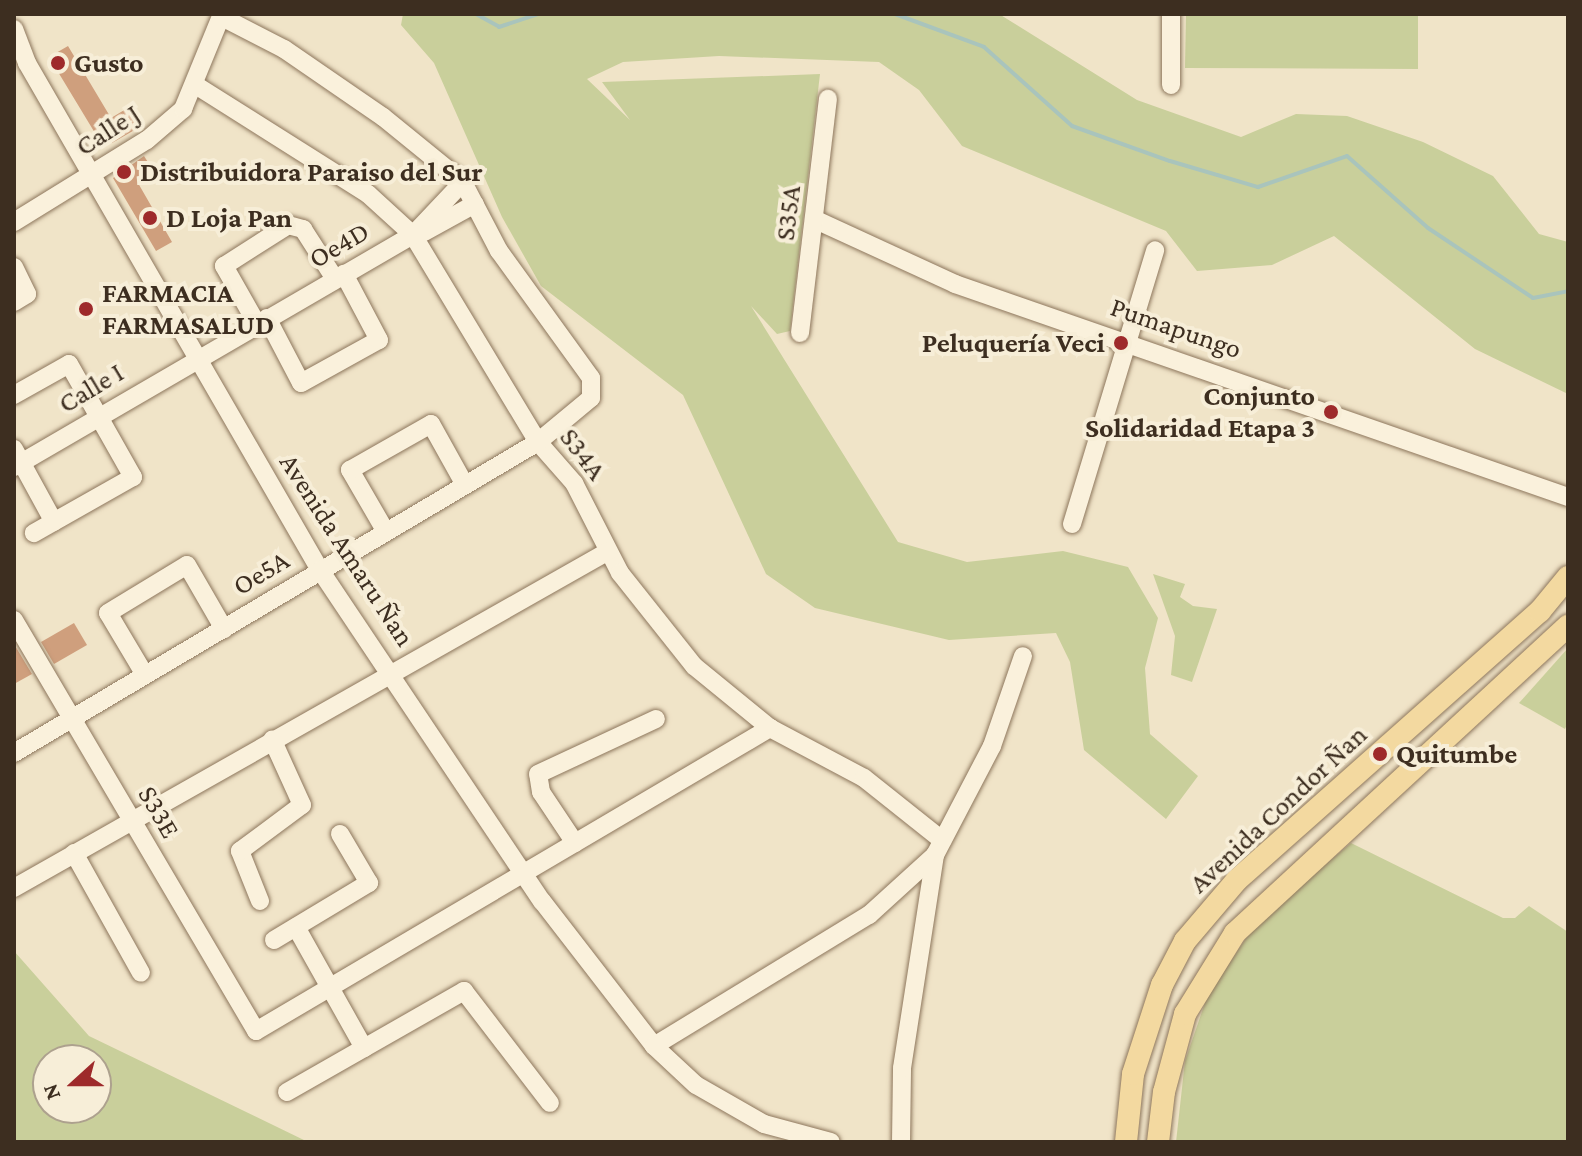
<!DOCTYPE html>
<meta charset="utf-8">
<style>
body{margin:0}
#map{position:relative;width:1582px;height:1156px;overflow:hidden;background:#f0e4c8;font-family:"Crimson Pro",serif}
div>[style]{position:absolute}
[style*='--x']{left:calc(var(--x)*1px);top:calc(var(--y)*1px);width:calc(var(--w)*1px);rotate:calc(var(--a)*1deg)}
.green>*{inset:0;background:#c9cf9b}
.stream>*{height:4px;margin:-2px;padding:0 2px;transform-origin:2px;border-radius:2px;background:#a9c4bc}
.building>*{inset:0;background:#cf9f7d}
.roads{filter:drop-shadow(0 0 2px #8d765c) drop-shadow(0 0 2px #8d765c)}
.minor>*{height:18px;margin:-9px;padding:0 9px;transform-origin:9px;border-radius:9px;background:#faf1dc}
.major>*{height:22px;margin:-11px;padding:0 11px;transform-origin:11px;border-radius:11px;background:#f3d9a0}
.dots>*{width:22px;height:22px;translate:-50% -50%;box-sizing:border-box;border:4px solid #f7eed8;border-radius:50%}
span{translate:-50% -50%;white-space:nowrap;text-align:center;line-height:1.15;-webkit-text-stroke:8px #f7eed8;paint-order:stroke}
.poi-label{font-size:28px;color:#3d2e20;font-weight:700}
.left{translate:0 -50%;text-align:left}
.right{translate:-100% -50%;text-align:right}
.street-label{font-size:28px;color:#3d2e20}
.frame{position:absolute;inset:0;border:16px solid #3d2e20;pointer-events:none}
.north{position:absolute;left:32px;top:1044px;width:80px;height:80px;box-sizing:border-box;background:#f7eed8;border:2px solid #ada18e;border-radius:50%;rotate:249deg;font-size:22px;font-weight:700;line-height:32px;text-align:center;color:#3d2e20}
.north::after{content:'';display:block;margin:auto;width:28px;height:36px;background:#9e2a2b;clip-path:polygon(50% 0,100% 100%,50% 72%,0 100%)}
</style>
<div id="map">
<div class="green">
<i style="clip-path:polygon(403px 14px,999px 14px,1137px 100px,1241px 137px,1296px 114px,1347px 116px,1423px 142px,1493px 176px,1539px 234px,1568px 242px,1568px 394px,1475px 349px,1334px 236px,1272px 265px,1197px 271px,1166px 231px,962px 146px,919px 90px,879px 62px,719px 56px,623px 62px,587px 79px,630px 120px,602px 82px,820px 74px,790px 331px,777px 334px,751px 306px,898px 542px,967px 562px,1063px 551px,1128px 567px,1158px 618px,1145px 668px,1150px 734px,1198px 776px,1166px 819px,1084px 750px,1070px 662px,1056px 633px,949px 640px,815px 608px,766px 574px,683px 395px,541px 286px,502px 217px,434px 63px,401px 25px)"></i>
<i style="clip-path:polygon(1186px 14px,1418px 14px,1418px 69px,1185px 68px)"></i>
<i style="clip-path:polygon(1153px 574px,1185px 584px,1180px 597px,1193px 606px,1217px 609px,1192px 682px,1171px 675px,1175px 636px)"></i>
<i style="clip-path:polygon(1568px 648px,1568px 722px,1565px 729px,1519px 703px)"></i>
<i style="clip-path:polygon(1351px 843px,1503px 918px,1515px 918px,1529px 906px,1568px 932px,1568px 1142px,1176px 1142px,1185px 1061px,1207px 997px,1256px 923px)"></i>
<i style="clip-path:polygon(evenodd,14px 951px,89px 1036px,308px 1142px,14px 1142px,14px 951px,48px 1060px,96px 1060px,96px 1108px,48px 1108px,48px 1060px)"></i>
</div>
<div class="stream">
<i style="--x:476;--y:14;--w:26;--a:29"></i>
<i style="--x:499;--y:27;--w:41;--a:-18.4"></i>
<i style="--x:895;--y:14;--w:95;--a:20.3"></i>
<i style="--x:984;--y:47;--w:118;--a:41.9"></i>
<i style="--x:1072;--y:126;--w:104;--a:19.7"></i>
<i style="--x:1170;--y:161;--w:92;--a:16.5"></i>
<i style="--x:1258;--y:187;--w:94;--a:-19.2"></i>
<i style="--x:1347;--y:156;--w:108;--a:41.6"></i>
<i style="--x:1428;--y:228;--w:126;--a:33.7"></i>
<i style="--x:1533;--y:298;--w:36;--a:-11"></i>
</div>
<div class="building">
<i style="clip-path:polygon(68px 46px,111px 118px,126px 109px,138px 128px,112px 143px,101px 143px,49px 57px)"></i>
<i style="clip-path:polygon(144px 156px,155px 173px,138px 183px,172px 242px,156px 251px,113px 178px)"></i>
<i style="clip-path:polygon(74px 623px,87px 645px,54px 664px,41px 642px)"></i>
<i style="clip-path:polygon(14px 644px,32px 674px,14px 684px)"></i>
</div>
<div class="roads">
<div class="minor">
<i style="--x:1171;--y:14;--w:71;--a:90"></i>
<i style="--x:14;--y:29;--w:36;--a:69"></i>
<i style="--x:27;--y:63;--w:586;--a:59.98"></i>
<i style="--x:320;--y:570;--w:399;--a:56.2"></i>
<i style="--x:542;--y:901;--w:183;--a:52.3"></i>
<i style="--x:654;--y:1046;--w:57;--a:42.9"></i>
<i style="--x:696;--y:1085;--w:78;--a:29.8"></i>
<i style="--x:764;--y:1124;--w:69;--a:15"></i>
<i style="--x:197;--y:86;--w:202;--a:32.3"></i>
<i style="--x:368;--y:194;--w:61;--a:42.3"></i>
<i style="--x:413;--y:235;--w:242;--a:58.9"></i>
<i style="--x:538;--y:442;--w:55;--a:48.7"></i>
<i style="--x:574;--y:483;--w:101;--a:62.9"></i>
<i style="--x:620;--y:573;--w:119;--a:51.5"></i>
<i style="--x:694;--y:666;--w:98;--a:39.2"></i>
<i style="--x:770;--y:728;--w:106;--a:28"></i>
<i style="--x:864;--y:778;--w:100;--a:38.5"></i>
<i style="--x:816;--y:220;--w:153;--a:24.7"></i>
<i style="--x:955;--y:284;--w:649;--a:19.16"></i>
<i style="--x:14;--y:222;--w:156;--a:-31.7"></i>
<i style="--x:147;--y:140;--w:48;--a:-40.7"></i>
<i style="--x:183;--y:109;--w:103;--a:-67.7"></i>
<i style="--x:424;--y:232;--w:58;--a:-28.8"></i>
<i style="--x:14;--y:267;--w:30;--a:64"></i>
<i style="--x:27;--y:294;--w:15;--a:148"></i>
<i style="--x:267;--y:318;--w:73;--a:62.4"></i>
<i style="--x:301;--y:383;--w:89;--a:-28.9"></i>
<i style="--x:379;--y:340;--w:75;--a:-117.9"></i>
<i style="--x:257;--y:324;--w:67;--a:-119.6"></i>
<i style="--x:224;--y:266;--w:76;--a:-32.6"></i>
<i style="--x:288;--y:225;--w:16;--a:15"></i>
<i style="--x:303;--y:229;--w:59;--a:57.4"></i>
<i style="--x:800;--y:333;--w:236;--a:-83.2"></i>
<i style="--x:14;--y:395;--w:63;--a:-29.4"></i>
<i style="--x:69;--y:364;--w:130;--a:60.5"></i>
<i style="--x:133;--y:477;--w:114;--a:150.5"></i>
<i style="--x:14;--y:449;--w:83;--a:61.3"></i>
<i style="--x:14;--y:467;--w:462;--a:-30.2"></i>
<i style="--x:413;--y:235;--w:73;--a:-46.7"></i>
<i style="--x:1072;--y:524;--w:286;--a:-73.1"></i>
<i style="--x:386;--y:532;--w:72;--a:-120.1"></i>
<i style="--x:350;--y:470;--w:93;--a:-29.6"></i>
<i style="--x:431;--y:424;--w:70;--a:60.9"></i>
<i style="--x:14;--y:620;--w:477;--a:59.5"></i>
<i style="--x:256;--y:1031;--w:597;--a:-30.52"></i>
<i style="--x:145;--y:675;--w:72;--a:-120.8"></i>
<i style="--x:108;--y:613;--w:92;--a:-31.3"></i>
<i style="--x:187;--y:565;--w:74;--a:60"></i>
<i style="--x:14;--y:753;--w:609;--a:-30.69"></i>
<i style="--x:538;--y:442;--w:69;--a:-39.7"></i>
<i style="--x:591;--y:398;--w:20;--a:-90"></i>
<i style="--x:591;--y:378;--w:157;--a:-125.9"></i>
<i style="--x:499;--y:251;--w:78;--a:-117.6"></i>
<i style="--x:463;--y:182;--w:103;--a:-140.9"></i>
<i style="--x:383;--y:117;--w:120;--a:-145.5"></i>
<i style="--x:284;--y:49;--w:70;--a:-152.7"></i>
<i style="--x:575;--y:843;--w:61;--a:-123.7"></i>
<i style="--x:541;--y:792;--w:18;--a:-99"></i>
<i style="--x:538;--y:774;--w:130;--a:-25"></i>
<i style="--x:74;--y:853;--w:137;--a:60.8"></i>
<i style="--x:14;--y:888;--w:682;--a:-29.54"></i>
<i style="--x:260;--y:901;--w:54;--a:-111.8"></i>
<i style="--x:240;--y:851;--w:77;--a:-36.6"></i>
<i style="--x:302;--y:805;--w:72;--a:-114.4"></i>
<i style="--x:296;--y:927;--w:139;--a:60.7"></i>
<i style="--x:274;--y:940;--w:111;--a:-31"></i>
<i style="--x:369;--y:883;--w:57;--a:-120.6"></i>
<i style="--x:654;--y:1046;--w:252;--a:-31.4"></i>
<i style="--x:869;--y:915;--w:89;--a:-42.3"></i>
<i style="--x:287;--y:1092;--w:204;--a:-29.7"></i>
<i style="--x:464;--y:991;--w:141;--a:52.5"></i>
<i style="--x:901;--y:1142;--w:74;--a:-89.2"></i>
<i style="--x:902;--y:1068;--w:216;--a:-81.2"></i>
<i style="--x:935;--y:855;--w:123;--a:-62.4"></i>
<i style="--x:992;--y:746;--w:95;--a:-71"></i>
</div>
<div class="major">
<i style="--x:1126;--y:1142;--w:68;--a:-84.1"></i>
<i style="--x:1133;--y:1074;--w:94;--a:-72"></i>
<i style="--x:1162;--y:985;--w:50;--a:-62.4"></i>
<i style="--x:1185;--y:941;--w:80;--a:-49.6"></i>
<i style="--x:1237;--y:880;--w:405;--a:-41.6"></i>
<i style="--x:1540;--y:611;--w:44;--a:-50.5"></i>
<i style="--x:1158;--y:1142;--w:50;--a:-83.2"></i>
<i style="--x:1164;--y:1092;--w:81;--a:-74.9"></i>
<i style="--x:1185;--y:1014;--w:95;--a:-58.3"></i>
<i style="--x:1235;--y:933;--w:453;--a:-42.7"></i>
</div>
</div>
<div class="dots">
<i style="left:58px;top:63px;background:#9e2a2b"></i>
<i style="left:124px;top:172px;background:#9e2a2b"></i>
<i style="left:150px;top:218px;background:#9e2a2b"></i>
<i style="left:86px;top:309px;background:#9e2a2b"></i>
<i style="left:1121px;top:343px;background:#9e2a2b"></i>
<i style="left:1331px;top:412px;background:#9e2a2b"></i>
<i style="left:1380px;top:754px;background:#9e2a2b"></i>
</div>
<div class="poi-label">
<span class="left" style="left:74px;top:63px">Gusto</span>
<span class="left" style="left:140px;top:172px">Distribuidora Paraiso del Sur</span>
<span class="left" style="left:166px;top:218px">D Loja Pan</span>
<span class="left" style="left:102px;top:309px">FARMACIA<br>FARMASALUD</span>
<span class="right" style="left:1105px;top:343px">Peluquería Veci</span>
<span class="right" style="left:1315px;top:412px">Conjunto<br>Solidaridad Etapa 3</span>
<span class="left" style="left:1396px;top:754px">Quitumbe</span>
</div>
<div class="street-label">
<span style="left:108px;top:130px;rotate:-33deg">Calle J</span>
<span style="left:788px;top:213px;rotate:-83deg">S35A</span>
<span style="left:339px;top:245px;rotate:-30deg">Oe4D</span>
<span style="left:1176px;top:328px;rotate:19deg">Pumapungo</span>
<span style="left:91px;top:388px;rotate:-31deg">Calle I</span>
<span style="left:583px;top:454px;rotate:53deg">S34A</span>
<span style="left:347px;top:550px;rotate:57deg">Avenida Amaru Ñan</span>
<span style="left:261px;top:573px;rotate:-31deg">Oe5A</span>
<span style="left:1278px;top:809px;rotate:-43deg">Avenida Condor Ñan</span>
<span style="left:159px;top:812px;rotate:60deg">S33E</span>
</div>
<div class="frame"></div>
<div class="north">N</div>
</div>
